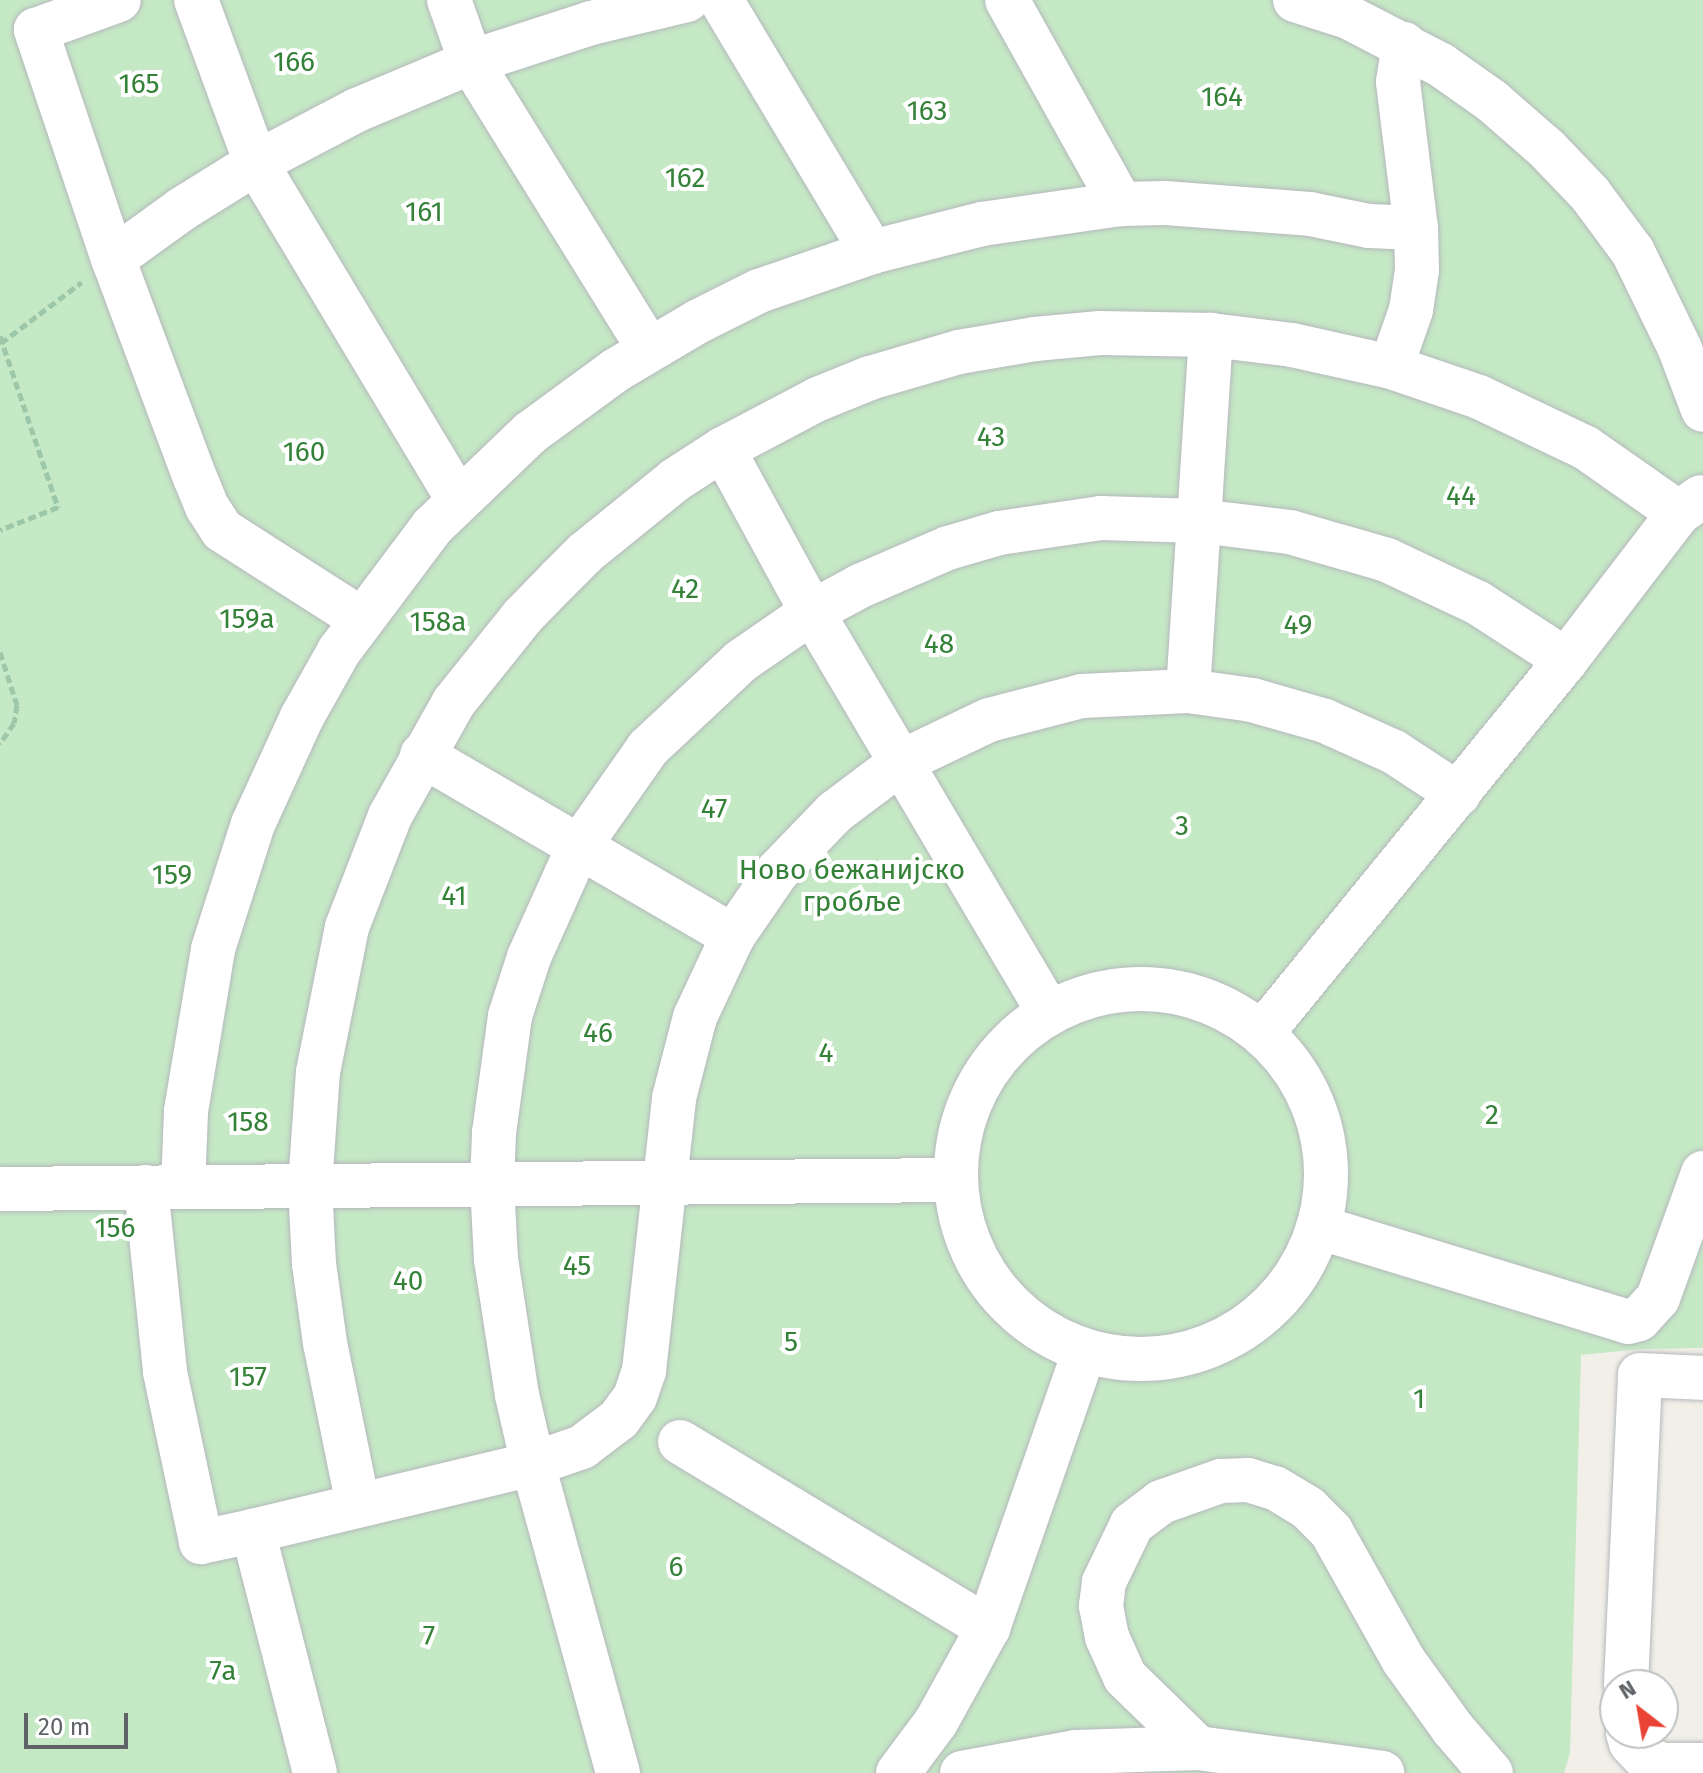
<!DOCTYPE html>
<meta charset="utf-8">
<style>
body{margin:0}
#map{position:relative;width:1703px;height:1773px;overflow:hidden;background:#f1efe8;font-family:"Fira Sans",sans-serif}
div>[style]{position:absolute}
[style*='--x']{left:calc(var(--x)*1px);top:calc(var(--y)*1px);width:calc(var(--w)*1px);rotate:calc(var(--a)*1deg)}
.green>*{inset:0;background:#c5e8c5}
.path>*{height:5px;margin-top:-2.5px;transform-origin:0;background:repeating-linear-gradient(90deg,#9cc7a9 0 8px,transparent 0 12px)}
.roads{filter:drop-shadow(0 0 2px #b5b8bc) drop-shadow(0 0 2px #b5b8bc)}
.minor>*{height:44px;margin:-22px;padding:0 22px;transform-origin:22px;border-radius:22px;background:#fff}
.minor>.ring{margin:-22px;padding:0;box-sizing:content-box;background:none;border:44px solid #fff;border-radius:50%}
span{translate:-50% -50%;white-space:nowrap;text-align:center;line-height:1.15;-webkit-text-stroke:8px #fff;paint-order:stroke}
.park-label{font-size:28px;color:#348238}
.north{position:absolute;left:1599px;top:1669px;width:80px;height:80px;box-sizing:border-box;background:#fff;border:2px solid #bfc1c3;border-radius:50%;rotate:329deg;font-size:22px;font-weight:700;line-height:32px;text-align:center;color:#5f6368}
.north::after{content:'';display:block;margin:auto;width:28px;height:36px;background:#ea4335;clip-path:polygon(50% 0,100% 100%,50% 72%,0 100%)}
.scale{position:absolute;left:24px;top:1713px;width:104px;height:36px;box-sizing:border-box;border:4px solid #5f6368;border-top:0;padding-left:10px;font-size:24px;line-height:28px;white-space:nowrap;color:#5f6368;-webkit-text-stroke:6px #fff;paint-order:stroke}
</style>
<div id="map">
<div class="green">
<i style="clip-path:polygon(0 0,1703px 0,1703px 1348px,1641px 1349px,1581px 1355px,1570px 1753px,1564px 1773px,0 1773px)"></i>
</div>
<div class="path">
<i style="--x:0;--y:336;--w:181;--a:71.3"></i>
<i style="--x:58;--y:507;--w:62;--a:158.4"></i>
<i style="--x:1;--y:343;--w:101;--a:-37"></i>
<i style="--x:0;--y:652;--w:56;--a:72.2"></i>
<i style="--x:17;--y:705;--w:18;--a:99"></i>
<i style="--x:14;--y:723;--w:25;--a:124"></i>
</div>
<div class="roads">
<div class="minor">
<i style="--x:196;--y:0;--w:174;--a:69.8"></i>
<i style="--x:256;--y:163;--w:392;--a:59"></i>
<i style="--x:449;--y:0;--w:66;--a:70.5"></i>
<i style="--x:471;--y:62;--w:338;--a:58.2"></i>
<i style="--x:721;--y:0;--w:294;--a:59.1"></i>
<i style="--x:1007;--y:0;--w:234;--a:60.8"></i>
<i style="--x:1295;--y:0;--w:56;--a:17.8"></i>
<i style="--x:1348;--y:17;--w:105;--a:27.3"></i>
<i style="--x:1441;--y:65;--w:62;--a:35.2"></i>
<i style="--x:1492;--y:101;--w:73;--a:41.1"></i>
<i style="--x:1547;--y:149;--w:62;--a:46.3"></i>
<i style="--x:1590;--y:194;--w:72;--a:53.4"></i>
<i style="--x:1633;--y:252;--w:108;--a:64.1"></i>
<i style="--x:1680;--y:349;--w:65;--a:69.3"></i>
<i style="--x:1404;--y:44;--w:38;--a:99"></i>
<i style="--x:1398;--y:82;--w:147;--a:83"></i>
<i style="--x:113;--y:259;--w:242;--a:-108.6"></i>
<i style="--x:36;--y:30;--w:88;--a:-19.9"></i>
<i style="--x:723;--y:449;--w:186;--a:61.4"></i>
<i style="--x:812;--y:612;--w:466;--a:59.4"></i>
<i style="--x:361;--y:619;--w:165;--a:-147.4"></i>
<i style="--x:222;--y:530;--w:27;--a:-123"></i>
<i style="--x:207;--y:507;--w:31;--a:-112"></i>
<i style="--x:195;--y:478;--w:234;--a:-110.5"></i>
<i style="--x:113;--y:259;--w:85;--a:-35.9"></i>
<i style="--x:182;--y:209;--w:87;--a:-31.9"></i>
<i style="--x:256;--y:163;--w:114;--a:-27.7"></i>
<i style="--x:357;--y:110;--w:124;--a:-22.8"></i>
<i style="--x:471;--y:62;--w:126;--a:-18"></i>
<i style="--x:591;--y:23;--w:99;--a:-13.5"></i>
<i style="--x:1188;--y:691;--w:357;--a:-86.3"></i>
<i style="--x:422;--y:755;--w:360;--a:30.2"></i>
<i class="ring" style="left:956px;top:989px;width:326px;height:326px"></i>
<i style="--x:1262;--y:1033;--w:481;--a:-50.8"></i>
<i style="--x:1566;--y:660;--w:185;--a:-52.5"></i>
<i style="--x:1679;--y:513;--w:27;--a:-36"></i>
<i style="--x:146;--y:1187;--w:186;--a:84.1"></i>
<i style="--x:165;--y:1372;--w:174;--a:78"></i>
<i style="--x:201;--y:1542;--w:53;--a:-11.9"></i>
<i style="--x:183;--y:1187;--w:76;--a:-87.7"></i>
<i style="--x:186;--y:1111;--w:164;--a:-80.5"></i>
<i style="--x:213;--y:949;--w:131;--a:-72.3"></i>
<i style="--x:253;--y:824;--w:118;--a:-65.4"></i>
<i style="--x:302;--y:717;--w:76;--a:-60.7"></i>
<i style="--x:339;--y:651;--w:155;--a:-53.1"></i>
<i style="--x:432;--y:527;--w:136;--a:-43.8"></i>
<i style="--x:530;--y:433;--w:107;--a:-36.2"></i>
<i style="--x:616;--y:370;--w:96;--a:-30.6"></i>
<i style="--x:699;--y:321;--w:67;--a:-26.6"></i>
<i style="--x:759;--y:291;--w:120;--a:-19"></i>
<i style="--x:872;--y:252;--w:114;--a:-14.3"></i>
<i style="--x:982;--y:224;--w:140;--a:-8.2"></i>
<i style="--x:1121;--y:204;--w:44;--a:-1.3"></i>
<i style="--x:1165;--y:203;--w:145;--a:4.3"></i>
<i style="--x:1310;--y:214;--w:60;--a:11.5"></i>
<i style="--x:1369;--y:226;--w:47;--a:2.4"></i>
<i style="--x:1416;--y:228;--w:42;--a:88.6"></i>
<i style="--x:1417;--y:270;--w:40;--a:98.5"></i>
<i style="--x:1411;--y:310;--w:60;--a:109.3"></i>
<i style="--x:0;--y:1189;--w:955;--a:-0.54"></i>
<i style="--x:1318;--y:1227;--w:324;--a:17"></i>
<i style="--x:1628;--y:1322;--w:11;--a:-15"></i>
<i style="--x:1639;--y:1319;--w:28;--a:-48"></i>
<i style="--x:1658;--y:1298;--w:133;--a:-70.2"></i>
<i style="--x:680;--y:1442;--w:360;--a:31.1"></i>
<i style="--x:358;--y:1505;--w:165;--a:-101.5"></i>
<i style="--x:325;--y:1343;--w:80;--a:-97.9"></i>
<i style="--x:314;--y:1264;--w:78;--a:-92.9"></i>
<i style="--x:310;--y:1186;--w:114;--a:-86"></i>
<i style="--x:318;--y:1072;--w:148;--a:-78.7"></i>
<i style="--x:347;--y:927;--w:119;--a:-68.8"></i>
<i style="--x:390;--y:816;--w:131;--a:-60.7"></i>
<i style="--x:454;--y:702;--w:109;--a:-51.3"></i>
<i style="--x:522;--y:617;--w:52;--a:-45.8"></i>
<i style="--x:558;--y:580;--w:38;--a:-45"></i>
<i style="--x:585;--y:553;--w:116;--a:-39"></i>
<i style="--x:675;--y:480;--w:57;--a:-32.9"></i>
<i style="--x:723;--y:449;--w:107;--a:-27.8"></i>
<i style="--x:818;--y:399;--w:56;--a:-22"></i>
<i style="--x:870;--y:378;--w:93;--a:-16.3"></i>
<i style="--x:959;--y:352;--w:77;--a:-9.7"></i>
<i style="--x:1035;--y:339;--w:65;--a:-5.3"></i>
<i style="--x:1100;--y:333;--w:111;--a:1"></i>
<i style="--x:1211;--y:335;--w:82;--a:7"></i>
<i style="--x:1292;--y:345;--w:101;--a:12.5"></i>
<i style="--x:1391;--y:367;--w:93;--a:18.8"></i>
<i style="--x:1479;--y:397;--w:119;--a:25.5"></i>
<i style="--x:1586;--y:448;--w:113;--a:35"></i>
<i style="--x:1626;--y:1685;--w:310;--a:-87.4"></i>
<i style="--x:1640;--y:1375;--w:63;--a:2.7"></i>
<i style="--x:1628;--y:1733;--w:10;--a:73"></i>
<i style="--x:1631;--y:1743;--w:22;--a:47"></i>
<i style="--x:1646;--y:1759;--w:18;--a:19"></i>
<i style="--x:1663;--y:1765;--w:40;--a:0"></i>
<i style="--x:1198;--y:1748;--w:102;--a:-135.8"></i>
<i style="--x:1125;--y:1677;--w:44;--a:-114.2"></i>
<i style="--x:1107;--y:1637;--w:32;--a:-101"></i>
<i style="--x:1101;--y:1606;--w:24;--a:-83"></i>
<i style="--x:1104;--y:1582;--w:64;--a:-64.2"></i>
<i style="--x:1132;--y:1524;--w:36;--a:-37"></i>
<i style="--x:1161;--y:1502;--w:64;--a:-19.3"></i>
<i style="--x:1221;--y:1481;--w:27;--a:-2"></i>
<i style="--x:1248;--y:1480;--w:28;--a:17"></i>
<i style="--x:1275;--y:1488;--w:39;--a:31"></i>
<i style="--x:1308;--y:1508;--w:33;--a:45"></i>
<i style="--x:1331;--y:1531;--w:149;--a:60.7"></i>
<i style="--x:1404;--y:1661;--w:84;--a:54.2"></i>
<i style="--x:1453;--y:1729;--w:58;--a:49.2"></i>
<i style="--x:315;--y:1773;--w:250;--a:-104.4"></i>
<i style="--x:253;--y:1531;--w:288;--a:-13.5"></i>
<i style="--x:533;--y:1464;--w:52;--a:-19.1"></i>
<i style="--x:582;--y:1447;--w:46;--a:-37.1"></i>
<i style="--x:619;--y:1419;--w:27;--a:-54"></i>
<i style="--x:635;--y:1397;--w:28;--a:-71"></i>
<i style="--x:644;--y:1371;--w:275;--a:-83.7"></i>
<i style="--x:674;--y:1098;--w:84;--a:-75.5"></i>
<i style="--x:695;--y:1017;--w:89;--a:-64.9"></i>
<i style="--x:733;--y:936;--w:78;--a:-55.5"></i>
<i style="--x:777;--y:872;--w:83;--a:-46"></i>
<i style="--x:835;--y:812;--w:85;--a:-36.9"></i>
<i style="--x:903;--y:761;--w:95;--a:-25.5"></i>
<i style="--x:989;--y:720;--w:96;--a:-14.5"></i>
<i style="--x:1082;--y:696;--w:106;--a:-2.7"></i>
<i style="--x:1188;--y:691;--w:65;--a:8"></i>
<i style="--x:1252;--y:700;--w:76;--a:16"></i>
<i style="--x:1325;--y:721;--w:76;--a:24.2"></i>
<i style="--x:1394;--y:752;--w:77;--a:33.3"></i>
<i style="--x:618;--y:1773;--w:320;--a:-105.4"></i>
<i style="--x:533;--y:1464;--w:71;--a:-103.1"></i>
<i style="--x:517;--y:1395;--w:138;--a:-98.8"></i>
<i style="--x:496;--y:1259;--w:74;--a:-93.1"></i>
<i style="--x:492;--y:1185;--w:52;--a:-87.8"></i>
<i style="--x:494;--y:1133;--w:118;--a:-82.2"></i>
<i style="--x:510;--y:1016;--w:62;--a:-72.1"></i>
<i style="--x:529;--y:957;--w:120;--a:-65.8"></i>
<i style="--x:578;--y:848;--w:122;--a:-55"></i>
<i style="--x:648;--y:748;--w:127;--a:-43.1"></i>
<i style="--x:741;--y:661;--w:86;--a:-34.6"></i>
<i style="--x:812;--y:612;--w:55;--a:-28.4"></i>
<i style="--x:860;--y:586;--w:96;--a:-23.4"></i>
<i style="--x:948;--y:548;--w:53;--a:-16.4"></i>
<i style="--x:999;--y:533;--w:103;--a:-8.4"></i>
<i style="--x:1101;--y:518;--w:99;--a:1.7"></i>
<i style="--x:1200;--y:521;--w:91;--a:7"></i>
<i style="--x:1290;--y:532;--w:101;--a:16.1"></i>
<i style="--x:1387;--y:560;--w:101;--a:25.3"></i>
<i style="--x:1478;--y:603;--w:105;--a:32.9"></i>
<i style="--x:898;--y:1773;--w:64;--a:-53.3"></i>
<i style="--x:936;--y:1722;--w:107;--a:-61"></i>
<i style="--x:988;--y:1628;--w:291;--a:-70.8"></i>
<i style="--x:962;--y:1773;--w:115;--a:-10.5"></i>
<i style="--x:1075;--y:1752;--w:123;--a:-1.9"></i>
<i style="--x:1198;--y:1748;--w:186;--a:7.7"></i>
</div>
</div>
<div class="park-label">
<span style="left:294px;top:62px">166</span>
<span style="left:139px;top:84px">165</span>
<span style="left:1222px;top:97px">164</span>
<span style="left:927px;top:111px">163</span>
<span style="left:685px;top:178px">162</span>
<span style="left:424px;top:212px">161</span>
<span style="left:991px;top:437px">43</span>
<span style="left:304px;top:452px">160</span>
<span style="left:1461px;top:496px">44</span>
<span style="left:685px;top:589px">42</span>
<span style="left:247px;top:619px">159a</span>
<span style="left:438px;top:622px">158a</span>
<span style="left:1298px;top:625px">49</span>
<span style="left:939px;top:644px">48</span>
<span style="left:714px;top:809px">47</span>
<span style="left:1182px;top:826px">3</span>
<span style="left:852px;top:886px">Ново бежанијско<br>гробље</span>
<span style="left:172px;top:875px">159</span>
<span style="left:454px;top:896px">41</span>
<span style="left:598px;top:1033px">46</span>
<span style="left:826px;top:1053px">4</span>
<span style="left:1492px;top:1115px">2</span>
<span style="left:248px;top:1122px">158</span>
<span style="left:115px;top:1228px">156</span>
<span style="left:577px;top:1266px">45</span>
<span style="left:408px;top:1281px">40</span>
<span style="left:791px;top:1342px">5</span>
<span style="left:248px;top:1377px">157</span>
<span style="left:1419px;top:1399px">1</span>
<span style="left:676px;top:1567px">6</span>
<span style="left:429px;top:1636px">7</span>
<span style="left:223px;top:1671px">7a</span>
</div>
<div class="north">N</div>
<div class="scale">20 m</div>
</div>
